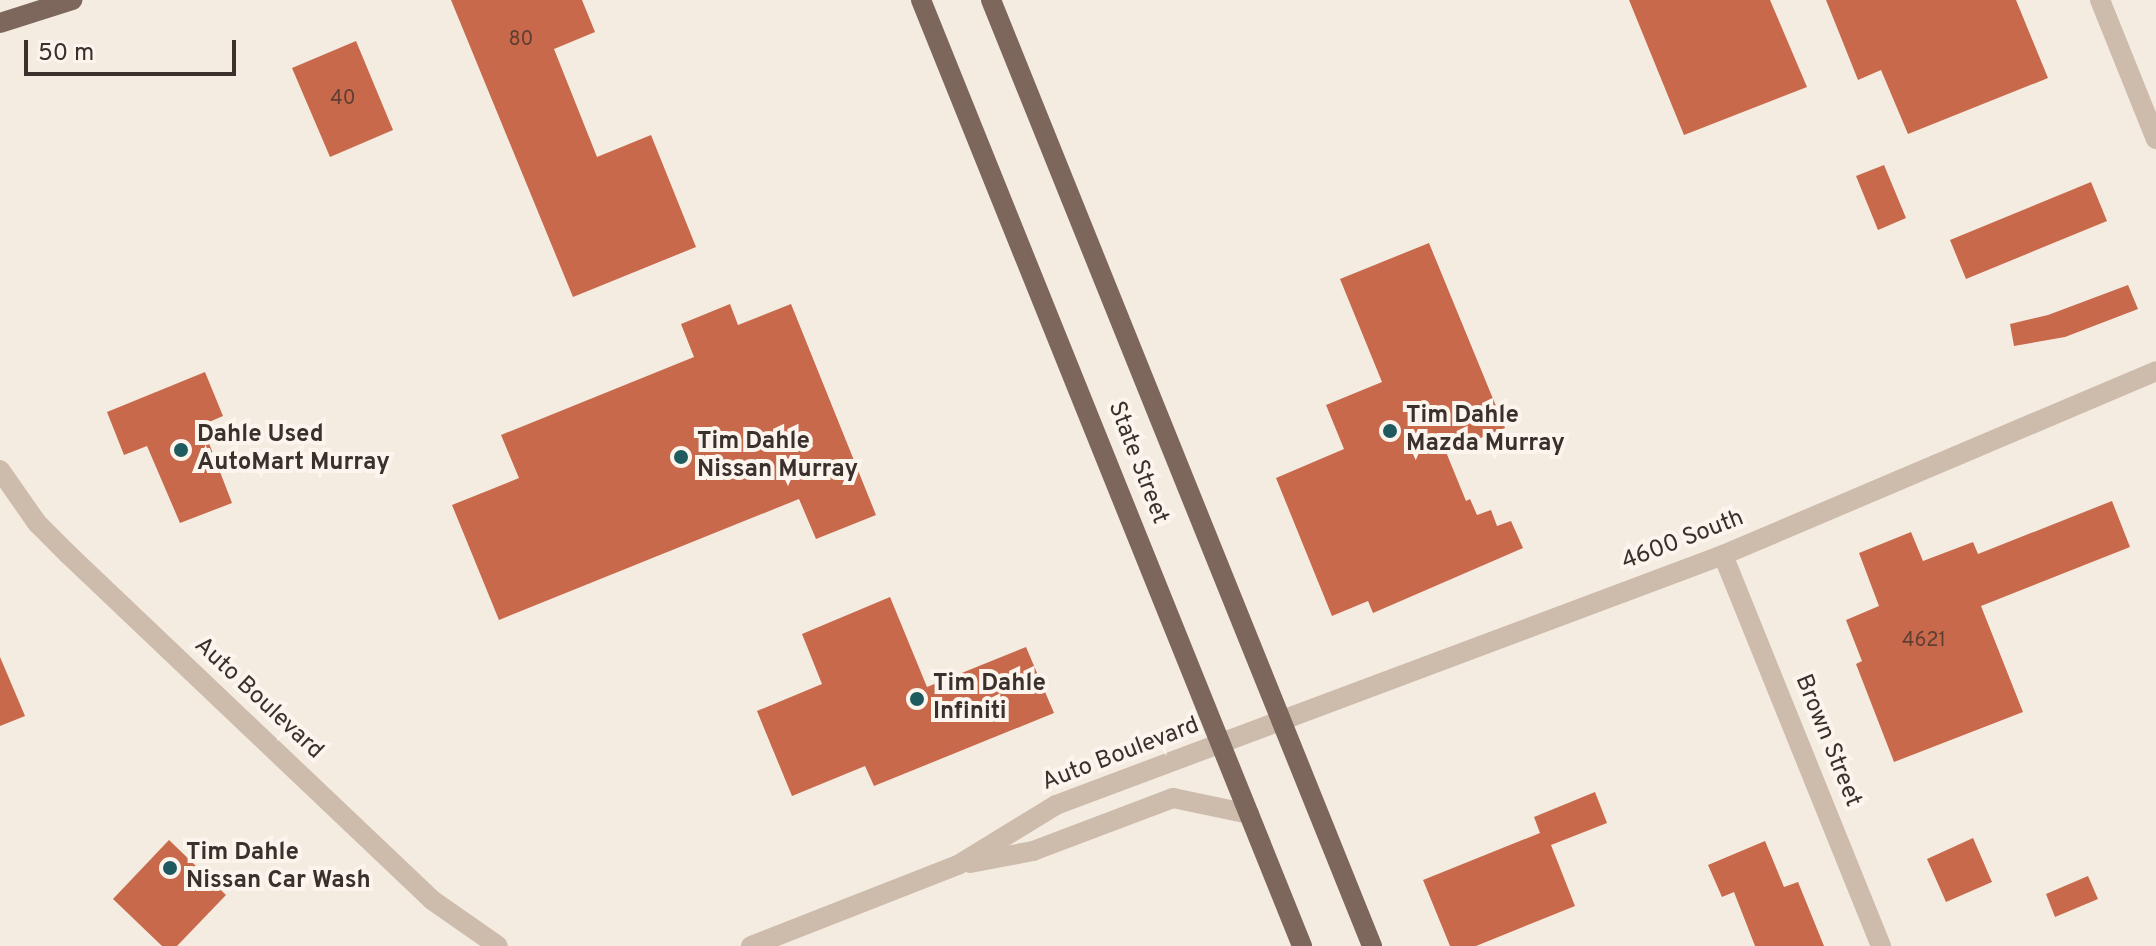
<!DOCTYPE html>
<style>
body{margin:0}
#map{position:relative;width:2156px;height:946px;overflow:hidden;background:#f4ebe1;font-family:Overpass,sans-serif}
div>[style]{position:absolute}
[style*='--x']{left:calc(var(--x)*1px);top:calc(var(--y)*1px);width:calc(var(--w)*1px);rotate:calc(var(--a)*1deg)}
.building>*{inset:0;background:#c8694b}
.minor>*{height:20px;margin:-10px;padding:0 10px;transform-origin:10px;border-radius:10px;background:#cdbbac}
.major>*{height:20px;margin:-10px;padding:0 10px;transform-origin:10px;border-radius:10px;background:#7d675c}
.dots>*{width:22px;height:22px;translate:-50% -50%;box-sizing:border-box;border:4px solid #fbf5ee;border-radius:50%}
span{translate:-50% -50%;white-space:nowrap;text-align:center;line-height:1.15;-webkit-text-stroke:8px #fbf5ee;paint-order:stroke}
.number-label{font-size:20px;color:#5e3e33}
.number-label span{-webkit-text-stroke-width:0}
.poi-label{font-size:24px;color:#3b302b;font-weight:700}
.left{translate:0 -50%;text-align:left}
.street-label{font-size:24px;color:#3b302b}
.scale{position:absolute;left:24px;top:40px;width:212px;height:36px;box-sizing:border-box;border:4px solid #3b302b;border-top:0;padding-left:10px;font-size:24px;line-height:28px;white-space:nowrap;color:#3b302b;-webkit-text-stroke:6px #fbf5ee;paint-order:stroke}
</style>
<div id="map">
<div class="building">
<i style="clip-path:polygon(451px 0,582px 0,595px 32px,554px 49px,597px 157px,651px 135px,696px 247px,573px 297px)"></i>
<i style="clip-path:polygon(1629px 0,1770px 0,1807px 87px,1684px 135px)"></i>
<i style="clip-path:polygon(1826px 0,2016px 0,2048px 78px,1908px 134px,1881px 70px,1858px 80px)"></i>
<i style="clip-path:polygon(356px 41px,393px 130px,330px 157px,292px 68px)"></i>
<i style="clip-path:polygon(1884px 165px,1906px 218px,1878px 230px,1856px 176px)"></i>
<i style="clip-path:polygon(2091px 182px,2107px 221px,1966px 279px,1950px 240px)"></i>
<i style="clip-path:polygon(1429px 243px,1505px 428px,1446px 452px,1466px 501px,1470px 499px,1477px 515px,1491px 510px,1497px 526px,1511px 521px,1523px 548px,1373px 613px,1368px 601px,1332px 616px,1276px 478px,1344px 449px,1326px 405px,1382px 382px,1340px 279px)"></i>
<i style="clip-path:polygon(2128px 285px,2138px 309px,2065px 337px,2014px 346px,2010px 324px,2048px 315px)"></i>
<i style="clip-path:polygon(730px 304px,738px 325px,791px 304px,876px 515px,816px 539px,799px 499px,499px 620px,452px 505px,519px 478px,501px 435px,694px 357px,681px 324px)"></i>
<i style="clip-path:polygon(205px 372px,223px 416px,202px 425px,232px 503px,180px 523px,147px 446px,124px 455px,107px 412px)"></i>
<i style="clip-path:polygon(2112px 501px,2130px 547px,1981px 606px,2023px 712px,1894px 762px,1856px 664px,1862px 661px,1846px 620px,1879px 606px,1859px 553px,1911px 532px,1923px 561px,1973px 542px,1978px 554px)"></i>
<i style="clip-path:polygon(890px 597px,927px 687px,1026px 647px,1054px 713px,874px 786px,865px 766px,792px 796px,757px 711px,822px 684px,802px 634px)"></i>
<i style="clip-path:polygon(0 657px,25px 716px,0 726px)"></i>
<i style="clip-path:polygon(1595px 792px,1607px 823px,1551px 845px,1575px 906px,1476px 946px,1450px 946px,1423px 880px,1540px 833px,1534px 817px)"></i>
<i style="clip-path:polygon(1973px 838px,1992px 882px,1946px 902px,1927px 859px)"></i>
<i style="clip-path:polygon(169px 840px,226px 895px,177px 946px,162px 946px,113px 899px)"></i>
<i style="clip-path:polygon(1765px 841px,1784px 887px,1798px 882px,1824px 946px,1755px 946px,1734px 892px,1722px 897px,1708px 865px)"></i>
<i style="clip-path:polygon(2088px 876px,2098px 899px,2055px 917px,2046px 894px)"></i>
</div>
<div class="minor">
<i style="--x:2100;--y:0;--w:150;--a:68.1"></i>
<i style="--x:0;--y:470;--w:65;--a:55.1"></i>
<i style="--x:37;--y:523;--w:45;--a:45"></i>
<i style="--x:69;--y:555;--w:501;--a:43.54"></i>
<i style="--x:432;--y:900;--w:80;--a:34.9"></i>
<i style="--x:1723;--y:555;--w:422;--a:68"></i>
<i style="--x:970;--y:863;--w:64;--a:-10.8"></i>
<i style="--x:1033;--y:851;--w:150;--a:-20.7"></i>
<i style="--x:1173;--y:798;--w:78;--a:11.9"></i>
<i style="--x:751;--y:946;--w:222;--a:-21.4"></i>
<i style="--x:958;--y:865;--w:115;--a:-31.5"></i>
<i style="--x:1056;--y:805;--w:712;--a:-20.55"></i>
<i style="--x:1723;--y:555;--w:470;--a:-23"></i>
</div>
<div class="major">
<i style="--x:921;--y:0;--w:1020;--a:68.06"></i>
<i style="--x:991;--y:0;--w:1020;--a:68.06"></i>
<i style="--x:0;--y:23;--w:76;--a:-17.7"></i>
</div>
<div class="dots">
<i style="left:1390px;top:431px;background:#1f5a5e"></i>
<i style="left:181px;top:450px;background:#1f5a5e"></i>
<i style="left:681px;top:457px;background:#1f5a5e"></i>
<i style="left:917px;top:699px;background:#1f5a5e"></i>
<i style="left:170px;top:868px;background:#1f5a5e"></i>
</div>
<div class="number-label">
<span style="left:521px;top:40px">80</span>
<span style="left:343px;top:99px">40</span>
<span style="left:1924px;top:641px">4621</span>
</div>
<div class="poi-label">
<span class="left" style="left:1406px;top:431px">Tim Dahle<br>Mazda Murray</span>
<span class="left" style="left:197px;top:450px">Dahle Used<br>AutoMart Murray</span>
<span class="left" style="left:697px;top:457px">Tim Dahle<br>Nissan Murray</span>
<span class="left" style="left:933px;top:699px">Tim Dahle<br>Infiniti</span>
<span class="left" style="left:186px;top:868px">Tim Dahle<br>Nissan Car Wash</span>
</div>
<div class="street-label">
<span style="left:1137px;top:463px;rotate:69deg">State Street</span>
<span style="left:1683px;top:541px;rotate:-21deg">4600 South</span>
<span style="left:258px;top:699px;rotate:43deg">Auto Boulevard</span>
<span style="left:1827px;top:741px;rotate:68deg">Brown Street</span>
<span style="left:1121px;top:755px;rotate:-21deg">Auto Boulevard</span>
</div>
<div class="scale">50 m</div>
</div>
